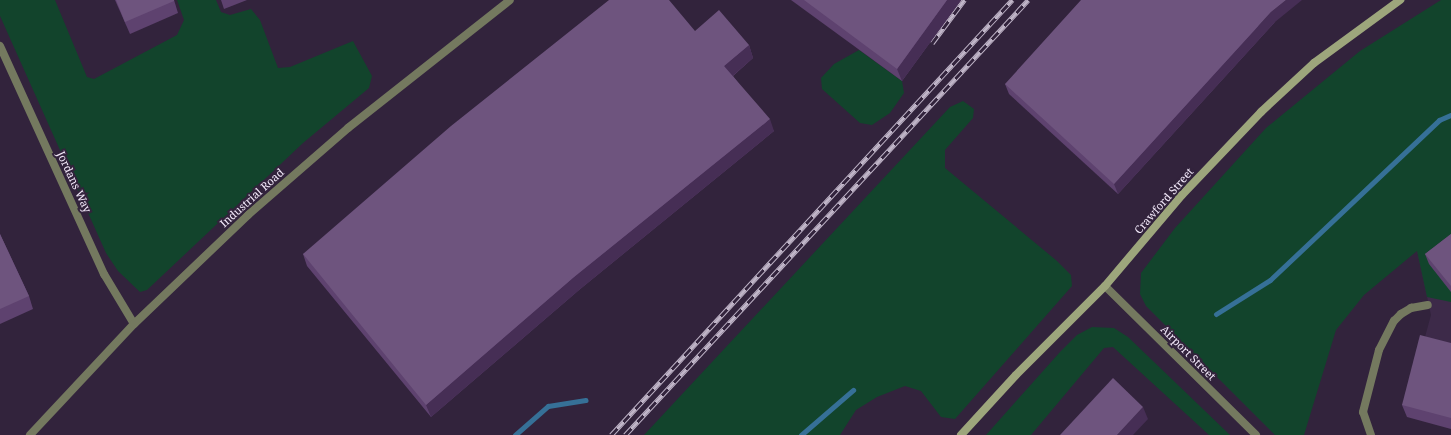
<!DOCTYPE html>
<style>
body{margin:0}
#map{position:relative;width:1451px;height:435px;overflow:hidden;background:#32233c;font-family:"Noto Serif",serif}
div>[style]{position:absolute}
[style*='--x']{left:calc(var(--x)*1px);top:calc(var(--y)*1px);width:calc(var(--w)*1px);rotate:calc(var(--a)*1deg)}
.built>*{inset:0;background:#3d2a49}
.green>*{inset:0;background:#12442c}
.stream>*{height:5px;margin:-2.5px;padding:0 2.5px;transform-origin:2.5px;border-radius:2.5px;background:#367097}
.street>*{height:8px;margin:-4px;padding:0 4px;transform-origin:4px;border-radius:4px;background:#74795f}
.secondary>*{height:8px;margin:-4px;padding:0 4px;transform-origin:4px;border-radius:4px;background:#9da67c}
.rail>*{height:4.5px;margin-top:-2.25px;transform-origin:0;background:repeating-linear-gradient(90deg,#32233c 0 9px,#c0b5c8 0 18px);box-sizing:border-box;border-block:1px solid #c0b5c8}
.wall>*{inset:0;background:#5e426f}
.shaded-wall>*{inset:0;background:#462e55}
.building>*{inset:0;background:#6e547e}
span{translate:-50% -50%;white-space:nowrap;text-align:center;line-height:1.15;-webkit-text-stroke:4px #32233c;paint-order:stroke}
.street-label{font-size:11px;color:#f3e9fa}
</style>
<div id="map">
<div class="built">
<i style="clip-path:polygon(1451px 224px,1451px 355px,1422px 348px,1431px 315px,1417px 250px)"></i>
</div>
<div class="green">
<i style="clip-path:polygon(0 0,55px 0,87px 77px,94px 79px,177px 35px,184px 20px,177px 0,216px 0,221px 12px,230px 15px,251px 9px,260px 20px,278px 68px,290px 67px,353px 41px,372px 76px,369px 88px,303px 143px,147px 290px,140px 292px,118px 271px,106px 253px,0 16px)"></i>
<i style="clip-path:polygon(1441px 0,1451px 0,1451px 302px,1427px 297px,1417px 251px,1364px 295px,1336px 330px,1304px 435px,1275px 435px,1146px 306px,1140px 294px,1141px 273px,1175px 228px,1266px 128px,1360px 51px)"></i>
<i style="clip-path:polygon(859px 50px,902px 81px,904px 93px,890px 113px,872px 125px,860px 123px,822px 89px,821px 78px,834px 64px)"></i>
<i style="clip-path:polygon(963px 101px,974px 109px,973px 118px,945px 150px,945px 168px,1057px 261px,1071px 275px,1072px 286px,955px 419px,941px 417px,921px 391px,905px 386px,877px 397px,856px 410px,840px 435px,644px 435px,950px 107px)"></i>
<i style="clip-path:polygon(1092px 327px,1114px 328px,1128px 337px,1230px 435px,1209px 435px,1113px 347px,1104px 348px,1031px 435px,986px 435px,1060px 352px,1077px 335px)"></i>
</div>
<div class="stream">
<i style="--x:1216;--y:314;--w:64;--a:-32.2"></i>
<i style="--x:1270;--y:280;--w:233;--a:-43.4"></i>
<i style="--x:1439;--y:120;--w:13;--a:-23"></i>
<i style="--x:515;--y:435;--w:44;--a:-41.3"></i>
<i style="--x:548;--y:406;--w:38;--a:-9"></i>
<i style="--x:801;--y:435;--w:69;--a:-40.9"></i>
</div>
<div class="street">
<i style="--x:0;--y:46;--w:251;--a:65.5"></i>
<i style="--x:104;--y:274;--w:58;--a:59"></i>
<i style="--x:1105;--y:286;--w:212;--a:44.6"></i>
<i style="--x:30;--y:435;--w:152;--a:-46.9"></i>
<i style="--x:134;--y:324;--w:158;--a:-43.7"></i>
<i style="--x:248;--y:215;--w:133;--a:-41"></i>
<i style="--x:348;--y:128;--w:206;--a:-38.3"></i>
<i style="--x:1371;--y:435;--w:24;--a:-109"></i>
<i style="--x:1363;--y:412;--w:64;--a:-75.5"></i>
<i style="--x:1379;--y:350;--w:33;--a:-63"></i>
<i style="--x:1394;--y:321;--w:10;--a:-45"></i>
<i style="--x:1401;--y:314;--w:12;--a:-31"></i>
<i style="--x:1411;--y:308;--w:17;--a:-10"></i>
</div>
<div class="secondary">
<i style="--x:961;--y:435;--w:81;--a:-47.5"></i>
<i style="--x:1016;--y:375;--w:126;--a:-45"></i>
<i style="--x:1105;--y:286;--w:119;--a:-49.8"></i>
<i style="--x:1182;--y:195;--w:115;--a:-46.4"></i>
<i style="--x:1261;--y:112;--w:72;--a:-42.8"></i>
<i style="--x:1314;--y:63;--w:107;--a:-36.2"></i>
</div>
<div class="rail">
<i style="--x:932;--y:43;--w:54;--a:-53.3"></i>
<i style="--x:611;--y:435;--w:592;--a:-47.33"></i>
<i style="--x:625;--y:435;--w:593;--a:-47.19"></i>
</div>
<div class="wall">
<i style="clip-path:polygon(115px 0,174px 0,178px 13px,130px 34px)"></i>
<i style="clip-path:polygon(221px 0,247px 0,224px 9px)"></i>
<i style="clip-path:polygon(791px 0,961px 0,902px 81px)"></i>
<i style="clip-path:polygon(1275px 22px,1118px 194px,1009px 94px,1005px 84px)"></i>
<i style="clip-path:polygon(695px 31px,749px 45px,753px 58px,733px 76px,774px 131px,579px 290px,431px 417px,307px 266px,303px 254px)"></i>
<i style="clip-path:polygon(0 234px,29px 296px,33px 309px,0 324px)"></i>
<i style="clip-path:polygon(1451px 234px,1451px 292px,1429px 264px,1425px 254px)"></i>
<i style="clip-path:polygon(1451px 343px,1451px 429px,1407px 417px,1402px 405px)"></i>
</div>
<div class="shaded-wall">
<i style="clip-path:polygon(947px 0,961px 0,902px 81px,897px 69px)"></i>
<i style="clip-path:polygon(1286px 0,1302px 0,1275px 22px,1118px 194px,1114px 184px,1271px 12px)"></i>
<i style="clip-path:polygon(749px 45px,753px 58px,729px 79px,724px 66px)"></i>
<i style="clip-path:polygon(770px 119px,774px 131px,579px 290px,431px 417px,426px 405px,574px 277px)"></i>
<i style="clip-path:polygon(1143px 407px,1148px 419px,1133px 435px,1117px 435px)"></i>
</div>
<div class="building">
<i style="clip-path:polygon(116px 0,174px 0,174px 1px,125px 22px)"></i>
<i style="clip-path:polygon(609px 0,669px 0,695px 31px,719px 10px,749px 45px,724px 66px,770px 119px,574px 277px,426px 405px,303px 254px,451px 126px)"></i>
<i style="clip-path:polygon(804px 0,947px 0,897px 69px)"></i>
<i style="clip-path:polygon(1081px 0,1286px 0,1271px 12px,1114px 184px,1005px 84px)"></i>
<i style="clip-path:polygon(0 234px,29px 296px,0 309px)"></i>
<i style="clip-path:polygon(1451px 234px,1451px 286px,1425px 254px)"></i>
<i style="clip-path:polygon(1420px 335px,1451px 343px,1451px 418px,1402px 405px)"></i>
<i style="clip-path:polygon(1113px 378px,1143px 407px,1117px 435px,1060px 435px)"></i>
</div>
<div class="street-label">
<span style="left:74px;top:182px;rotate:65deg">Jordans Way</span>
<span style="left:252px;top:198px;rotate:-42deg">Industrial Road</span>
<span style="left:1164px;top:201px;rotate:-49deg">Crawford Street</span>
<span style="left:1188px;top:353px;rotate:45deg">Airport Street</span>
</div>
</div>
